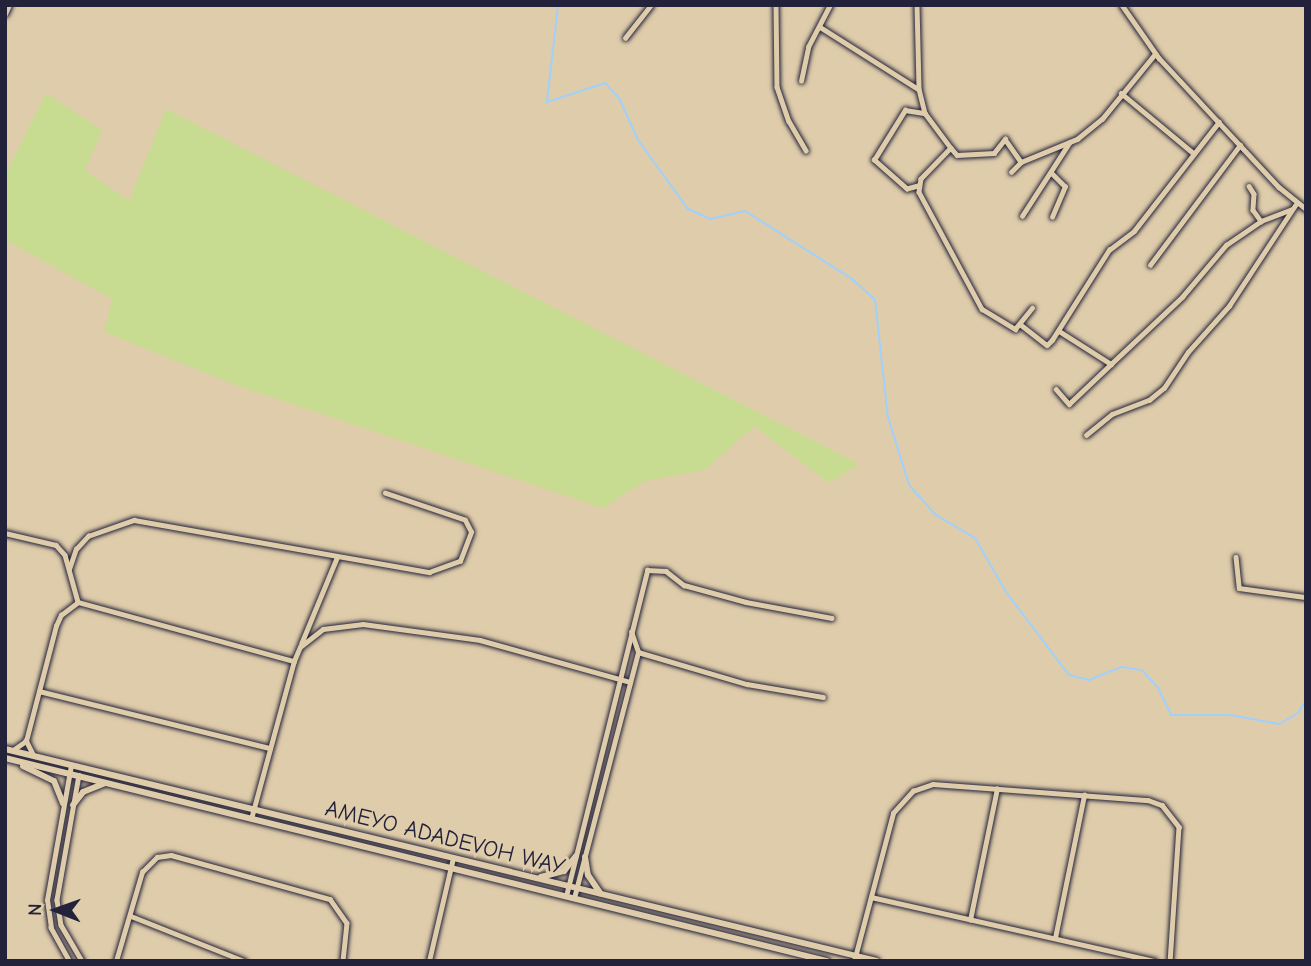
<!DOCTYPE html>
<style>
body{margin:0}
#map{position:relative;width:1311px;height:966px;overflow:hidden;background:#dfccaa;font-family:"Comic Neue",sans-serif}
div>[style]{position:absolute}
[style*='--x']{left:calc(var(--x)*1px);top:calc(var(--y)*1px);width:calc(var(--w)*1px);rotate:calc(var(--a)*1deg)}
.green>*{inset:0;background:#c7dc91}
.stream>*{height:2px;margin:-1px;padding:0 1px;transform-origin:1px;border-radius:1px;background:#a0d1fd}
.roads{filter:drop-shadow(0 0 2px #22223b) drop-shadow(0 0 2px #22223b)}
.street>*{height:4.5px;margin:-2.25px;padding:0 2.25px;transform-origin:2.25px;border-radius:2.25px;background:#dfccaa}
.secondary>*{height:6px;margin:-3px;padding:0 3px;transform-origin:3px;border-radius:3px;background:#dfccaa}
span{translate:-50% -50%;white-space:nowrap;text-align:center;line-height:1.15;-webkit-text-stroke:6px #dfccaa;paint-order:stroke}
.street-label{font-size:23px;color:#22223b}
.frame{position:absolute;inset:0;border:7px solid #22223b;pointer-events:none}
.north{position:absolute;left:21px;top:875px;width:70px;height:70px;-webkit-text-stroke:5px #dfccaa;paint-order:stroke;rotate:271deg;font-size:19px;font-weight:700;line-height:28px;text-align:center;color:#22223b}
.north::after{content:'';display:block;margin:auto;width:24px;height:32px;background:#22223b;clip-path:polygon(50% 0,100% 100%,50% 72%,0 100%)}
</style>
<div id="map">
<div class="green">
<i style="clip-path:polygon(46px 93px,102px 130px,85px 170px,129px 201px,166px 109px,859px 464px,829px 483px,754px 426px,705px 470px,645px 481px,603px 508px,241px 387px,104px 332px,112px 299px,5px 240px,5px 175px)"></i>
</div>
<div class="stream">
<i style="--x:558;--y:5;--w:98;--a:96.5"></i>
<i style="--x:547;--y:102;--w:61;--a:-18.1"></i>
<i style="--x:605;--y:83;--w:21;--a:47"></i>
<i style="--x:619;--y:98;--w:46;--a:65.7"></i>
<i style="--x:638;--y:140;--w:85;--a:54.1"></i>
<i style="--x:688;--y:209;--w:24;--a:24"></i>
<i style="--x:710;--y:219;--w:36;--a:-13"></i>
<i style="--x:745;--y:211;--w:127;--a:32.4"></i>
<i style="--x:852;--y:279;--w:31;--a:42"></i>
<i style="--x:875;--y:300;--w:118;--a:83.7"></i>
<i style="--x:888;--y:417;--w:71;--a:72.8"></i>
<i style="--x:909;--y:485;--w:40;--a:48"></i>
<i style="--x:936;--y:515;--w:45;--a:30.5"></i>
<i style="--x:975;--y:538;--w:62;--a:60.1"></i>
<i style="--x:1006;--y:592;--w:104;--a:52.8"></i>
<i style="--x:1069;--y:675;--w:21;--a:14"></i>
<i style="--x:1089;--y:680;--w:35;--a:-22"></i>
<i style="--x:1122;--y:667;--w:20;--a:9"></i>
<i style="--x:1142;--y:670;--w:24;--a:48"></i>
<i style="--x:1158;--y:688;--w:30;--a:64"></i>
<i style="--x:1171;--y:715;--w:60;--a:0"></i>
<i style="--x:1231;--y:715;--w:49;--a:10.6"></i>
<i style="--x:1279;--y:724;--w:22;--a:-30"></i>
<i style="--x:1298;--y:713;--w:15;--a:-58"></i>
</div>
<div class="roads">
<div class="street">
<i style="--x:776;--y:5;--w:82;--a:89.3"></i>
<i style="--x:777;--y:87;--w:36;--a:71"></i>
<i style="--x:789;--y:121;--w:34;--a:60"></i>
<i style="--x:917;--y:5;--w:84;--a:88.6"></i>
<i style="--x:919;--y:89;--w:25;--a:76"></i>
<i style="--x:925;--y:113;--w:44;--a:53.4"></i>
<i style="--x:951;--y:148;--w:43;--a:134.1"></i>
<i style="--x:921;--y:179;--w:13;--a:99"></i>
<i style="--x:919;--y:192;--w:133;--a:61.7"></i>
<i style="--x:982;--y:309;--w:39;--a:31"></i>
<i style="--x:1015;--y:329;--w:27;--a:-51"></i>
<i style="--x:1122;--y:5;--w:65;--a:55.1"></i>
<i style="--x:1159;--y:58;--w:176;--a:47.1"></i>
<i style="--x:1279;--y:187;--w:35;--a:39"></i>
<i style="--x:5;--y:14;--w:10;--a:-66"></i>
<i style="--x:820;--y:27;--w:116;--a:32.3"></i>
<i style="--x:625;--y:38;--w:42;--a:-51.8"></i>
<i style="--x:801;--y:81;--w:35;--a:-78"></i>
<i style="--x:808;--y:47;--w:47;--a:-62.4"></i>
<i style="--x:1121;--y:93;--w:92;--a:39.7"></i>
<i style="--x:951;--y:148;--w:9;--a:49"></i>
<i style="--x:957;--y:155;--w:37;--a:-3"></i>
<i style="--x:994;--y:153;--w:18;--a:-52"></i>
<i style="--x:1005;--y:139;--w:28;--a:55"></i>
<i style="--x:1021;--y:162;--w:61;--a:-22.3"></i>
<i style="--x:1077;--y:139;--w:32;--a:-39"></i>
<i style="--x:1102;--y:119;--w:84;--a:-50.8"></i>
<i style="--x:1011;--y:172;--w:14;--a:-45"></i>
<i style="--x:918;--y:186;--w:11;--a:165"></i>
<i style="--x:907;--y:189;--w:44;--a:-138.7"></i>
<i style="--x:874;--y:160;--w:59;--a:-58.2"></i>
<i style="--x:905;--y:110;--w:20;--a:9"></i>
<i style="--x:1249;--y:186;--w:9;--a:58"></i>
<i style="--x:1254;--y:194;--w:16;--a:94"></i>
<i style="--x:1253;--y:210;--w:14;--a:54"></i>
<i style="--x:1022;--y:216;--w:87;--a:-57.2"></i>
<i style="--x:1052;--y:217;--w:33;--a:-67"></i>
<i style="--x:1065;--y:187;--w:18;--a:-135"></i>
<i style="--x:1150;--y:265;--w:150;--a:-53.1"></i>
<i style="--x:1020;--y:324;--w:34;--a:38"></i>
<i style="--x:1047;--y:345;--w:7;--a:-45"></i>
<i style="--x:1052;--y:340;--w:107;--a:-57.7"></i>
<i style="--x:1109;--y:250;--w:31;--a:-37"></i>
<i style="--x:1134;--y:231;--w:138;--a:-52.1"></i>
<i style="--x:1059;--y:331;--w:62;--a:32.4"></i>
<i style="--x:1111;--y:364;--w:98;--a:-43.3"></i>
<i style="--x:1182;--y:297;--w:68;--a:-49.8"></i>
<i style="--x:1226;--y:245;--w:42;--a:-34.4"></i>
<i style="--x:1261;--y:221;--w:33;--a:-21"></i>
<i style="--x:1056;--y:389;--w:20;--a:49"></i>
<i style="--x:1069;--y:404;--w:58;--a:-43.6"></i>
<i style="--x:1086;--y:435;--w:33;--a:-39"></i>
<i style="--x:1112;--y:414;--w:40;--a:-21"></i>
<i style="--x:1149;--y:400;--w:19;--a:-39"></i>
<i style="--x:1164;--y:388;--w:43;--a:-56.3"></i>
<i style="--x:1188;--y:352;--w:62;--a:-48.3"></i>
<i style="--x:1229;--y:306;--w:122;--a:-56.7"></i>
<i style="--x:5;--y:533;--w:52;--a:13.2"></i>
<i style="--x:56;--y:545;--w:13;--a:48"></i>
<i style="--x:65;--y:555;--w:49;--a:74.5"></i>
<i style="--x:1236;--y:557;--w:31;--a:84"></i>
<i style="--x:1239;--y:588;--w:68;--a:7.7"></i>
<i style="--x:69;--y:569;--w:21;--a:-71"></i>
<i style="--x:76;--y:549;--w:18;--a:-47"></i>
<i style="--x:88;--y:536;--w:49;--a:-19.2"></i>
<i style="--x:134;--y:520;--w:300;--a:10"></i>
<i style="--x:429;--y:572;--w:33;--a:-20"></i>
<i style="--x:460;--y:561;--w:31;--a:-69"></i>
<i style="--x:471;--y:532;--w:13;--a:-117"></i>
<i style="--x:465;--y:520;--w:84;--a:-161.4"></i>
<i style="--x:301;--y:644;--w:94;--a:-67.5"></i>
<i style="--x:638;--y:652;--w:114;--a:16.4"></i>
<i style="--x:747;--y:684;--w:77;--a:9.7"></i>
<i style="--x:39;--y:691;--w:238;--a:13.9"></i>
<i style="--x:13;--y:750;--w:16;--a:-35"></i>
<i style="--x:33;--y:755;--w:16;--a:-117"></i>
<i style="--x:26;--y:741;--w:119;--a:-75.4"></i>
<i style="--x:56;--y:626;--w:12;--a:-66"></i>
<i style="--x:61;--y:615;--w:21;--a:-37"></i>
<i style="--x:78;--y:602;--w:224;--a:15.3"></i>
<i style="--x:79;--y:775;--w:127;--a:100"></i>
<i style="--x:57;--y:900;--w:25;--a:81"></i>
<i style="--x:61;--y:925;--w:42;--a:59.7"></i>
<i style="--x:251;--y:819;--w:164;--a:-74.8"></i>
<i style="--x:294;--y:661;--w:15;--a:-67"></i>
<i style="--x:300;--y:647;--w:29;--a:-38"></i>
<i style="--x:323;--y:629;--w:40;--a:-7.1"></i>
<i style="--x:363;--y:624;--w:118;--a:7.8"></i>
<i style="--x:480;--y:640;--w:156;--a:15.6"></i>
<i style="--x:566;--y:896;--w:336;--a:-76"></i>
<i style="--x:647;--y:570;--w:19;--a:3"></i>
<i style="--x:666;--y:571;--w:23;--a:38"></i>
<i style="--x:684;--y:585;--w:64;--a:15.3"></i>
<i style="--x:746;--y:602;--w:87;--a:10.5"></i>
<i style="--x:871;--y:897;--w:291;--a:12.7"></i>
<i style="--x:574;--y:898;--w:254;--a:-75.4"></i>
<i style="--x:638;--y:652;--w:21;--a:-109"></i>
<i style="--x:131;--y:916;--w:122;--a:21.7"></i>
<i style="--x:970;--y:920;--w:134;--a:-78.4"></i>
<i style="--x:1055;--y:938;--w:146;--a:-78.5"></i>
<i style="--x:69;--y:961;--w:38;--a:-119"></i>
<i style="--x:51;--y:928;--w:28;--a:-98"></i>
<i style="--x:47;--y:900;--w:137;--a:-79.9"></i>
<i style="--x:116;--y:961;--w:93;--a:-73.7"></i>
<i style="--x:142;--y:872;--w:21;--a:-45"></i>
<i style="--x:157;--y:857;--w:14;--a:-8"></i>
<i style="--x:171;--y:855;--w:165;--a:15.5"></i>
<i style="--x:330;--y:899;--w:29;--a:55"></i>
<i style="--x:347;--y:923;--w:38;--a:96"></i>
<i style="--x:429;--y:961;--w:106;--a:-76.9"></i>
<i style="--x:854;--y:961;--w:153;--a:-75.2"></i>
<i style="--x:893;--y:813;--w:30;--a:-48"></i>
<i style="--x:913;--y:791;--w:21;--a:-19"></i>
<i style="--x:933;--y:784;--w:216;--a:4.3"></i>
<i style="--x:1148;--y:800;--w:15;--a:20"></i>
<i style="--x:1162;--y:805;--w:28;--a:52"></i>
<i style="--x:1179;--y:827;--w:134;--a:93.8"></i>
</div>
<div class="secondary">
<i style="--x:5;--y:749;--w:897;--a:13.66"></i>
<i style="--x:5;--y:758;--w:847;--a:13.87"></i>
<i style="--x:23;--y:766;--w:34;--a:26"></i>
<i style="--x:54;--y:781;--w:24;--a:68"></i>
<i style="--x:73;--y:805;--w:16;--a:-52"></i>
<i style="--x:83;--y:792;--w:24;--a:-22"></i>
<i style="--x:585;--y:857;--w:18;--a:81"></i>
<i style="--x:588;--y:875;--w:22;--a:56"></i>
<i style="--x:541;--y:877;--w:24;--a:-15"></i>
<i style="--x:564;--y:871;--w:19;--a:-51"></i>
</div>
</div>
<div class="street-label">
<span style="left:445px;top:838px;rotate:14deg">AMEYO ADADEVOH WAY</span>
</div>
<div class="frame"></div>
<div class="north">N</div>
</div>
